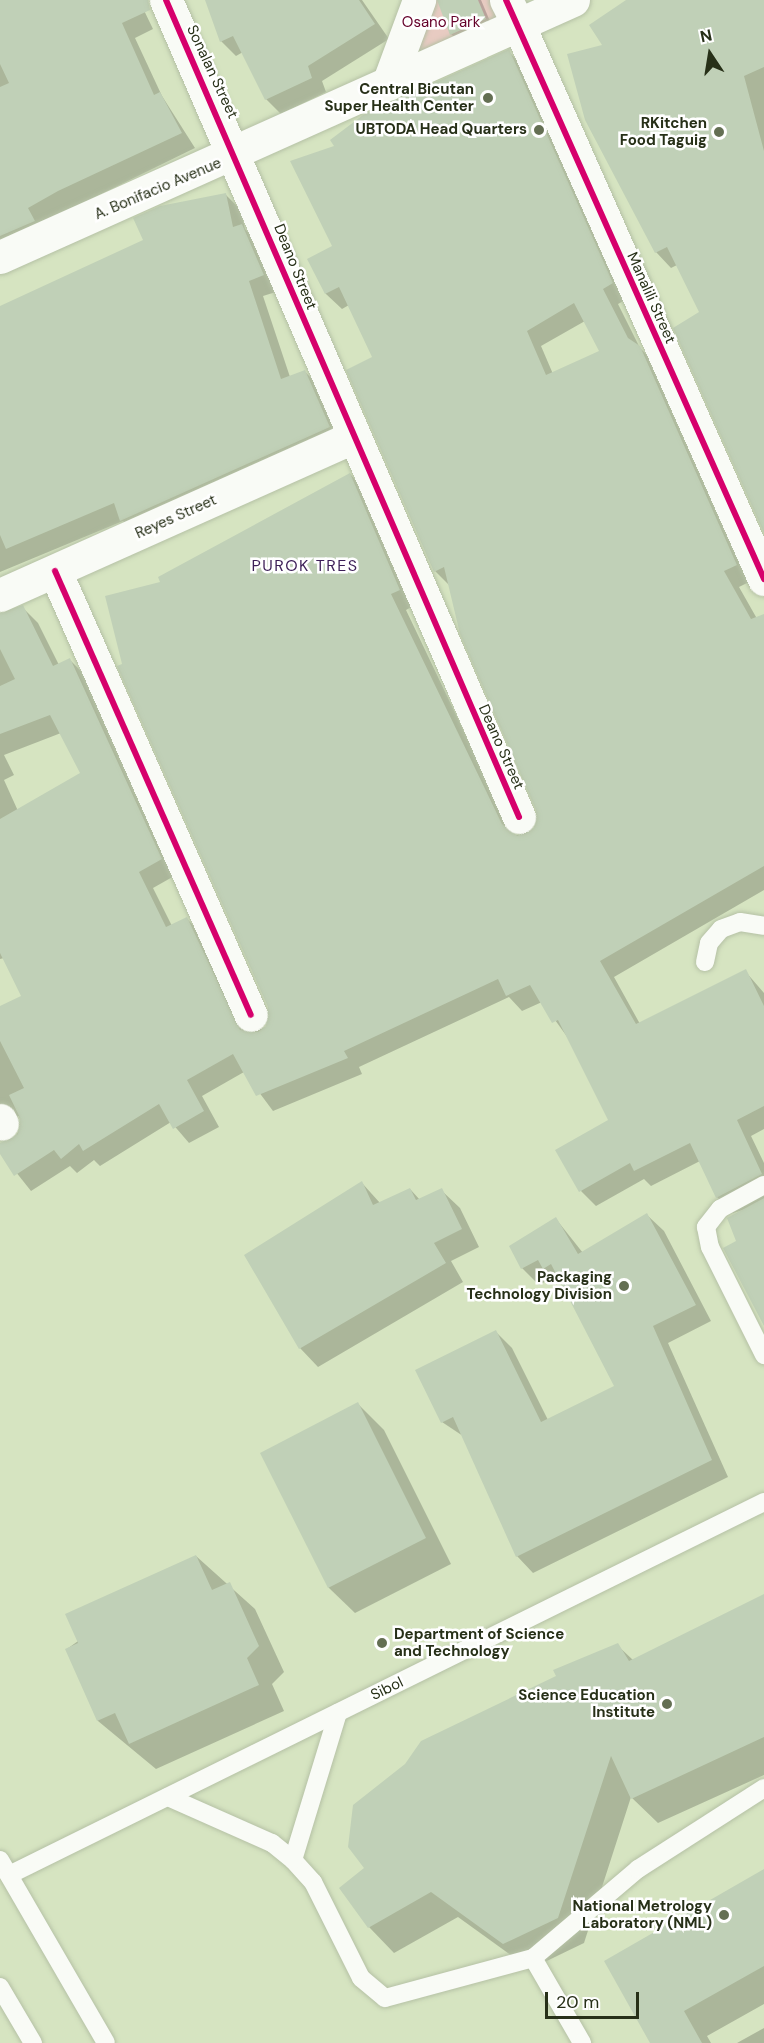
<!DOCTYPE html>
<style>
body{margin:0}
#map{position:relative;width:764px;height:2043px;overflow:hidden;background:#d6e4c1;font-family:"DM Sans",sans-serif}
div>[style]{position:absolute}
[style*='--x']{left:calc(var(--x)*1px);top:calc(var(--y)*1px);width:calc(var(--w)*1px);rotate:calc(var(--a)*1deg)}
.green>*{inset:0;background:#e8cbc2}
.shadow>*{inset:0;background:#0003}
.building>*{inset:0;background:#c0d0b7}
.roads{filter:drop-shadow(0 0 2px #b5c1a5) drop-shadow(0 0 2px #b5c1a5)}
.lane>*{height:18px;margin:-9px;padding:0 9px;transform-origin:9px;border-radius:9px;background:#f9fbf6}
.street>*{height:33px;margin:-16.5px;padding:0 16.5px;transform-origin:16.5px;border-radius:16.5px;background:#f9fbf6}
.secondary>*{height:33px;margin:-16.5px;padding:0 16.5px;transform-origin:16.5px;border-radius:16.5px;background:#f9fbf6}
.cycleway>*{height:6px;margin:-3px;padding:0 3px;transform-origin:3px;border-radius:3px;background:#d6006c}
.dots>*{width:16px;height:16px;translate:-50% -50%;box-sizing:border-box;border:3px solid #fff;border-radius:50%}
span{translate:-50% -50%;white-space:nowrap;text-align:center;line-height:1.15;-webkit-text-stroke:5px #fff;paint-order:stroke}
.park-label{font-size:15px;color:#640029}
.street-label{font-size:15px;color:#273018}
.poi-label{font-size:15px;color:#273018;font-weight:700}
.right{translate:-100% -50%;text-align:right}
.left{translate:0 -50%;text-align:left}
.neighbourhood-label{font-size:16px;color:#3c1e57;letter-spacing:1.5px}
.north{position:absolute;left:680px;top:24px;width:60px;height:60px;-webkit-text-stroke:4px #fff;paint-order:stroke;rotate:348deg;font-size:16px;font-weight:700;line-height:24px;text-align:center;color:#273018}
.north::after{content:'';display:block;margin:auto;width:21px;height:27px;background:#273018;clip-path:polygon(50% 0,100% 100%,50% 72%,0 100%)}
.scale{position:absolute;left:545px;top:1992px;width:94px;height:27px;box-sizing:border-box;border:3px solid #273018;border-top:0;padding-left:8px;font-size:18px;line-height:21px;white-space:nowrap;color:#273018;-webkit-text-stroke:4px #fff;paint-order:stroke}
</style>
<div id="map">
<div class="green">
<i style="clip-path:polygon(421px 0,491px 0,500px 22px,408px 61px)"></i>
</div>
<div class="shadow">
<i style="clip-path:polygon(0 0,139px 0,153px 29px,135px 38px,162px 96px,195px 148px,42px 223px,0 257px)"></i>
<i style="clip-path:polygon(206px 0,362px 0,389px 39px,322px 81px,326px 92px,281px 114px,266px 99px,243px 52px,236px 56px,221px 41px)"></i>
<i style="clip-path:polygon(450px 0,481px 0,492px 26px,458px 41px,451px 34px)"></i>
<i style="clip-path:polygon(629px 0,764px 0,764px 529px,701px 313px,677px 265px,671px 268px,656px 252px,605px 45px)"></i>
<i style="clip-path:polygon(evenodd,508px 51px,524px 67px,627px 299px,618px 304px,640px 348px,656px 364px,751px 581px,739px 587px,764px 631px,764px 890px,614px 977px,640px 1024px,745px 971px,764px 993px,764px 1129px,751px 1136px,764px 1163px,764px 1323px,738px 1242px,746px 1209px,733px 1213px,717px 1197px,700px 1161px,651px 1186px,644px 1179px,596px 1206px,581px 1191px,610px 1120px,568px 1038px,542px 1002px,522px 1011px,509px 997px,359px 1067px,362px 1074px,273px 1111px,244px 1072px,202px 1096px,219px 1127px,189px 1143px,171px 1122px,100px 1166px,94px 1160px,77px 1173px,70px 1166px,31px 1191px,0 1152px,0 1144px,12px 1142px,22px 1126px,19px 1116px,7px 1119px,0 1129px,0 1008px,23px 996px,4px 958px,0 959px,0 614px,22px 607px,38px 623px,59px 665px,70px 660px,85px 675px,176px 875px,153px 888px,172px 926px,187px 919px,203px 935px,249px 1033px,267px 1027px,270px 1007px,124px 665px,162px 583px,350px 474px,365px 490px,415px 605px,406px 610px,514px 836px,535px 830px,538px 809px,451px 587px,435px 571px,374px 357px,349px 305px,342px 309px,326px 294px,309px 259px,334px 247px,336px 147px,508px 51px,585px 321px,601px 352px,553px 374px,541px 346px,585px 321px,508px 51px,61px 733px,82px 774px,18px 811px,4px 780px,14px 775px,4px 755px,61px 733px)"></i>
<i style="clip-path:polygon(226px 195px,241px 210px,245px 229px,258px 242px,279px 291px,263px 296px,290px 377px,305px 372px,321px 387px,345px 443px,137px 535px,123px 521px,0 572px,0 321px)"></i>
<i style="clip-path:polygon(362px 1183px,380px 1203px,410px 1189px,420px 1200px,441px 1190px,460px 1208px,479px 1247px,451px 1261px,463px 1282px,318px 1367px,300px 1348px,246px 1255px)"></i>
<i style="clip-path:polygon(647px 1215px,664px 1231px,711px 1321px,668px 1343px,728px 1477px,533px 1573px,517px 1556px,463px 1436px,442px 1422px,496px 1332px,512px 1348px,548px 1420px,616px 1386px,562px 1283px,554px 1277px,539px 1285px,522px 1268px,556px 1219px,583px 1253px)"></i>
<i style="clip-path:polygon(358px 1404px,384px 1430px,451px 1564px,355px 1613px,329px 1588px,262px 1454px)"></i>
<i style="clip-path:polygon(196px 1556px,255px 1609px,284px 1672px,272px 1684px,284px 1711px,156px 1769px,98px 1721px,67px 1649px)"></i>
<i style="clip-path:polygon(764px 1596px,764px 1775px,658px 1823px,631px 1797px,584px 1943px,530px 1969px,458px 1917px,394px 1953px,369px 1927px,366px 1869px,558px 1677px,617px 1645px,633px 1660px)"></i>
<i style="clip-path:polygon(764px 1870px,764px 2004px,707px 2036px,711px 2043px,651px 2043px)"></i>
<i style="clip-path:polygon(764px 2028px,764px 2043px,737px 2043px)"></i>
</div>
<div class="building">
<i style="clip-path:polygon(0 0,148px 0,150px 10px,122px 23px,154px 95px,160px 92px,182px 133px,58px 191px,28px 208px,35px 221px,0 236px,0 87px,9px 83px,0 64px)"></i>
<i style="clip-path:polygon(205px 0,359px 0,375px 24px,308px 66px,312px 78px,265px 100px,233px 36px,220px 42px)"></i>
<i style="clip-path:polygon(437px 0,478px 0,486px 19px,450px 35px)"></i>
<i style="clip-path:polygon(626px 0,764px 0,764px 67px,744px 76px,764px 151px,764px 533px,673px 328px,699px 312px,667px 247px,655px 253px,585px 120px,567px 54px,602px 45px,589px 25px)"></i>
<i style="clip-path:polygon(evenodd,509px 49px,613px 283px,603px 289px,628px 338px,640px 346px,737px 565px,724px 571px,751px 619px,764px 614px,764px 866px,600px 961px,636px 1024px,746px 969px,764px 1006px,764px 1106px,737px 1120px,762px 1174px,716px 1198px,690px 1143px,634px 1171px,630px 1163px,579px 1192px,555px 1150px,608px 1120px,558px 1020px,552px 1023px,530px 985px,506px 996px,498px 979px,344px 1051px,348px 1058px,256px 1096px,233px 1054px,187px 1080px,204px 1111px,173px 1129px,159px 1104px,83px 1151px,79px 1144px,61px 1159px,54px 1150px,14px 1176px,0 1154px,0 1143px,18px 1134px,20px 1118px,9px 1095px,24px 1088px,0 1041px,0 1006px,21px 996px,0 953px,0 819px,80px 773px,50px 715px,0 734px,0 686px,15px 679px,0 649px,0 613px,23px 605px,53px 666px,70px 658px,162px 859px,139px 872px,166px 927px,187px 917px,240px 1030px,258px 1032px,266px 1026px,268px 1007px,117px 666px,122px 664px,105px 596px,160px 582px,158px 577px,350px 473px,400px 590px,391px 594px,502px 824px,517px 836px,534px 828px,536px 810px,460px 634px,444px 567px,434px 572px,346px 370px,372px 357px,339px 287px,325px 294px,307px 259px,332px 246px,290px 161px,334px 146px,330px 140px,363px 115px,509px 49px,574px 303px,599px 351px,546px 375px,527px 331px,574px 303px)"></i>
<i style="clip-path:polygon(226px 193px,233px 227px,242px 224px,264px 275px,249px 281px,281px 379px,305px 370px,330px 427px,120px 521px,114px 503px,6px 549px,0 535px,0 306px,143px 240px,133px 218px,160px 206px)"></i>
<i style="clip-path:polygon(362px 1181px,373px 1205px,410px 1188px,416px 1200px,442px 1188px,462px 1229px,434px 1243px,446px 1263px,299px 1349px,244px 1255px)"></i>
<i style="clip-path:polygon(764px 1198px,764px 1326px,723px 1248px,736px 1241px,727px 1218px)"></i>
<i style="clip-path:polygon(647px 1213px,696px 1305px,653px 1326px,712px 1460px,516px 1557px,453px 1417px,441px 1423px,415px 1370px,496px 1330px,541px 1422px,614px 1386px,551px 1264px,543px 1269px,538px 1260px,521px 1269px,509px 1246px,556px 1217px,578px 1254px)"></i>
<i style="clip-path:polygon(358px 1402px,426px 1538px,328px 1588px,260px 1453px)"></i>
<i style="clip-path:polygon(196px 1555px,212px 1590px,230px 1582px,259px 1646px,247px 1658px,259px 1685px,129px 1744px,115px 1713px,97px 1721px,65px 1649px,78px 1643px,65px 1614px)"></i>
<i style="clip-path:polygon(764px 1594px,764px 1737px,631px 1799px,611px 1756px,558px 1918px,503px 1944px,431px 1892px,368px 1928px,339px 1888px,364px 1868px,348px 1847px,353px 1805px,405px 1764px,421px 1741px,556px 1676px,553px 1670px,618px 1643px,629px 1661px)"></i>
<i style="clip-path:polygon(764px 1869px,764px 1966px,684px 2011px,702px 2043px,650px 2043px,604px 1961px)"></i>
</div>
<div class="roads">
<div class="lane">
<i style="--x:705;--y:962;--w:19;--a:-78"></i>
<i style="--x:709;--y:943;--w:18;--a:-49"></i>
<i style="--x:721;--y:929;--w:20;--a:-20"></i>
<i style="--x:740;--y:922;--w:24;--a:9"></i>
<i style="--x:764;--y:1185;--w:50;--a:151.4"></i>
<i style="--x:720;--y:1209;--w:23;--a:128"></i>
<i style="--x:706;--y:1227;--w:20;--a:79"></i>
<i style="--x:710;--y:1247;--w:121;--a:63.4"></i>
<i style="--x:168;--y:1797;--w:114;--a:23.9"></i>
<i style="--x:272;--y:1843;--w:27;--a:39"></i>
<i style="--x:293;--y:1860;--w:30;--a:48"></i>
<i style="--x:313;--y:1882;--w:107;--a:63.4"></i>
<i style="--x:361;--y:1978;--w:31;--a:40"></i>
<i style="--x:385;--y:1998;--w:153;--a:-15.1"></i>
<i style="--x:533;--y:1958;--w:138;--a:-40.3"></i>
<i style="--x:638;--y:1869;--w:150;--a:-32.7"></i>
<i style="--x:0;--y:1860;--w:211;--a:59.9"></i>
<i style="--x:293;--y:1860;--w:154;--a:-73"></i>
<i style="--x:9;--y:1875;--w:842;--a:-26.29"></i>
<i style="--x:533;--y:1958;--w:98;--a:60"></i>
<i style="--x:0;--y:1987;--w:65;--a:59.5"></i>
</div>
<div class="street">
<i style="--x:166;--y:0;--w:890;--a:66.63"></i>
<i style="--x:519;--y:26;--w:605;--a:66.1"></i>
<i style="--x:55;--y:571;--w:485;--a:66.2"></i>
<i style="--x:0;--y:595;--w:385;--a:-24.1"></i>
<i style="--x:0;--y:1120;--w:4;--a:63"></i>
</div>
<div class="secondary">
<i style="--x:506;--y:0;--w:29;--a:63"></i>
<i style="--x:388;--y:84;--w:90;--a:-69.7"></i>
<i style="--x:0;--y:257;--w:628;--a:-24.16"></i>
</div>
</div>
<div class="cycleway">
<i style="--x:166;--y:0;--w:890;--a:66.63"></i>
<i style="--x:506;--y:0;--w:634;--a:65.98"></i>
<i style="--x:55;--y:571;--w:485;--a:66.2"></i>
</div>
<div class="dots">
<i style="left:488px;top:98px;background:#646f53"></i>
<i style="left:539px;top:130px;background:#646f53"></i>
<i style="left:719px;top:132px;background:#646f53"></i>
<i style="left:624px;top:1286px;background:#646f53"></i>
<i style="left:382px;top:1643px;background:#646f53"></i>
<i style="left:667px;top:1704px;background:#646f53"></i>
<i style="left:724px;top:1915px;background:#646f53"></i>
</div>
<div class="park-label">
<span style="left:441px;top:23px">Osano Park</span>
</div>
<div class="street-label">
<span style="left:212px;top:72px;rotate:65deg">Sonalan Street</span>
<span style="left:158px;top:189px;rotate:-23deg">A. Bonifacio Avenue</span>
<span style="left:295px;top:267px;rotate:68deg">Deano Street</span>
<span style="left:651px;top:298px;rotate:66deg">Manalili Street</span>
<span style="left:176px;top:517px;rotate:-24deg">Reyes Street</span>
<span style="left:501px;top:747px;rotate:66deg">Deano Street</span>
<span style="left:387px;top:1689px;rotate:-26deg">Sibol</span>
</div>
<div class="poi-label">
<span class="right" style="left:474px;top:98px">Central Bicutan<br>Super Health Center</span>
<span class="right" style="left:707px;top:132px">RKitchen<br>Food Taguig</span>
<span class="right" style="left:527px;top:130px">UBTODA Head Quarters</span>
<span class="right" style="left:612px;top:1286px">Packaging<br>Technology Division</span>
<span class="left" style="left:394px;top:1643px">Department of Science<br>and Technology</span>
<span class="right" style="left:655px;top:1704px">Science Education<br>Institute</span>
<span class="right" style="left:712px;top:1915px">National Metrology<br>Laboratory (NML)</span>
</div>
<div class="neighbourhood-label">
<span style="left:305px;top:566px">PUROK TRES</span>
</div>
<div class="north">N</div>
<div class="scale">20 m</div>
</div>
